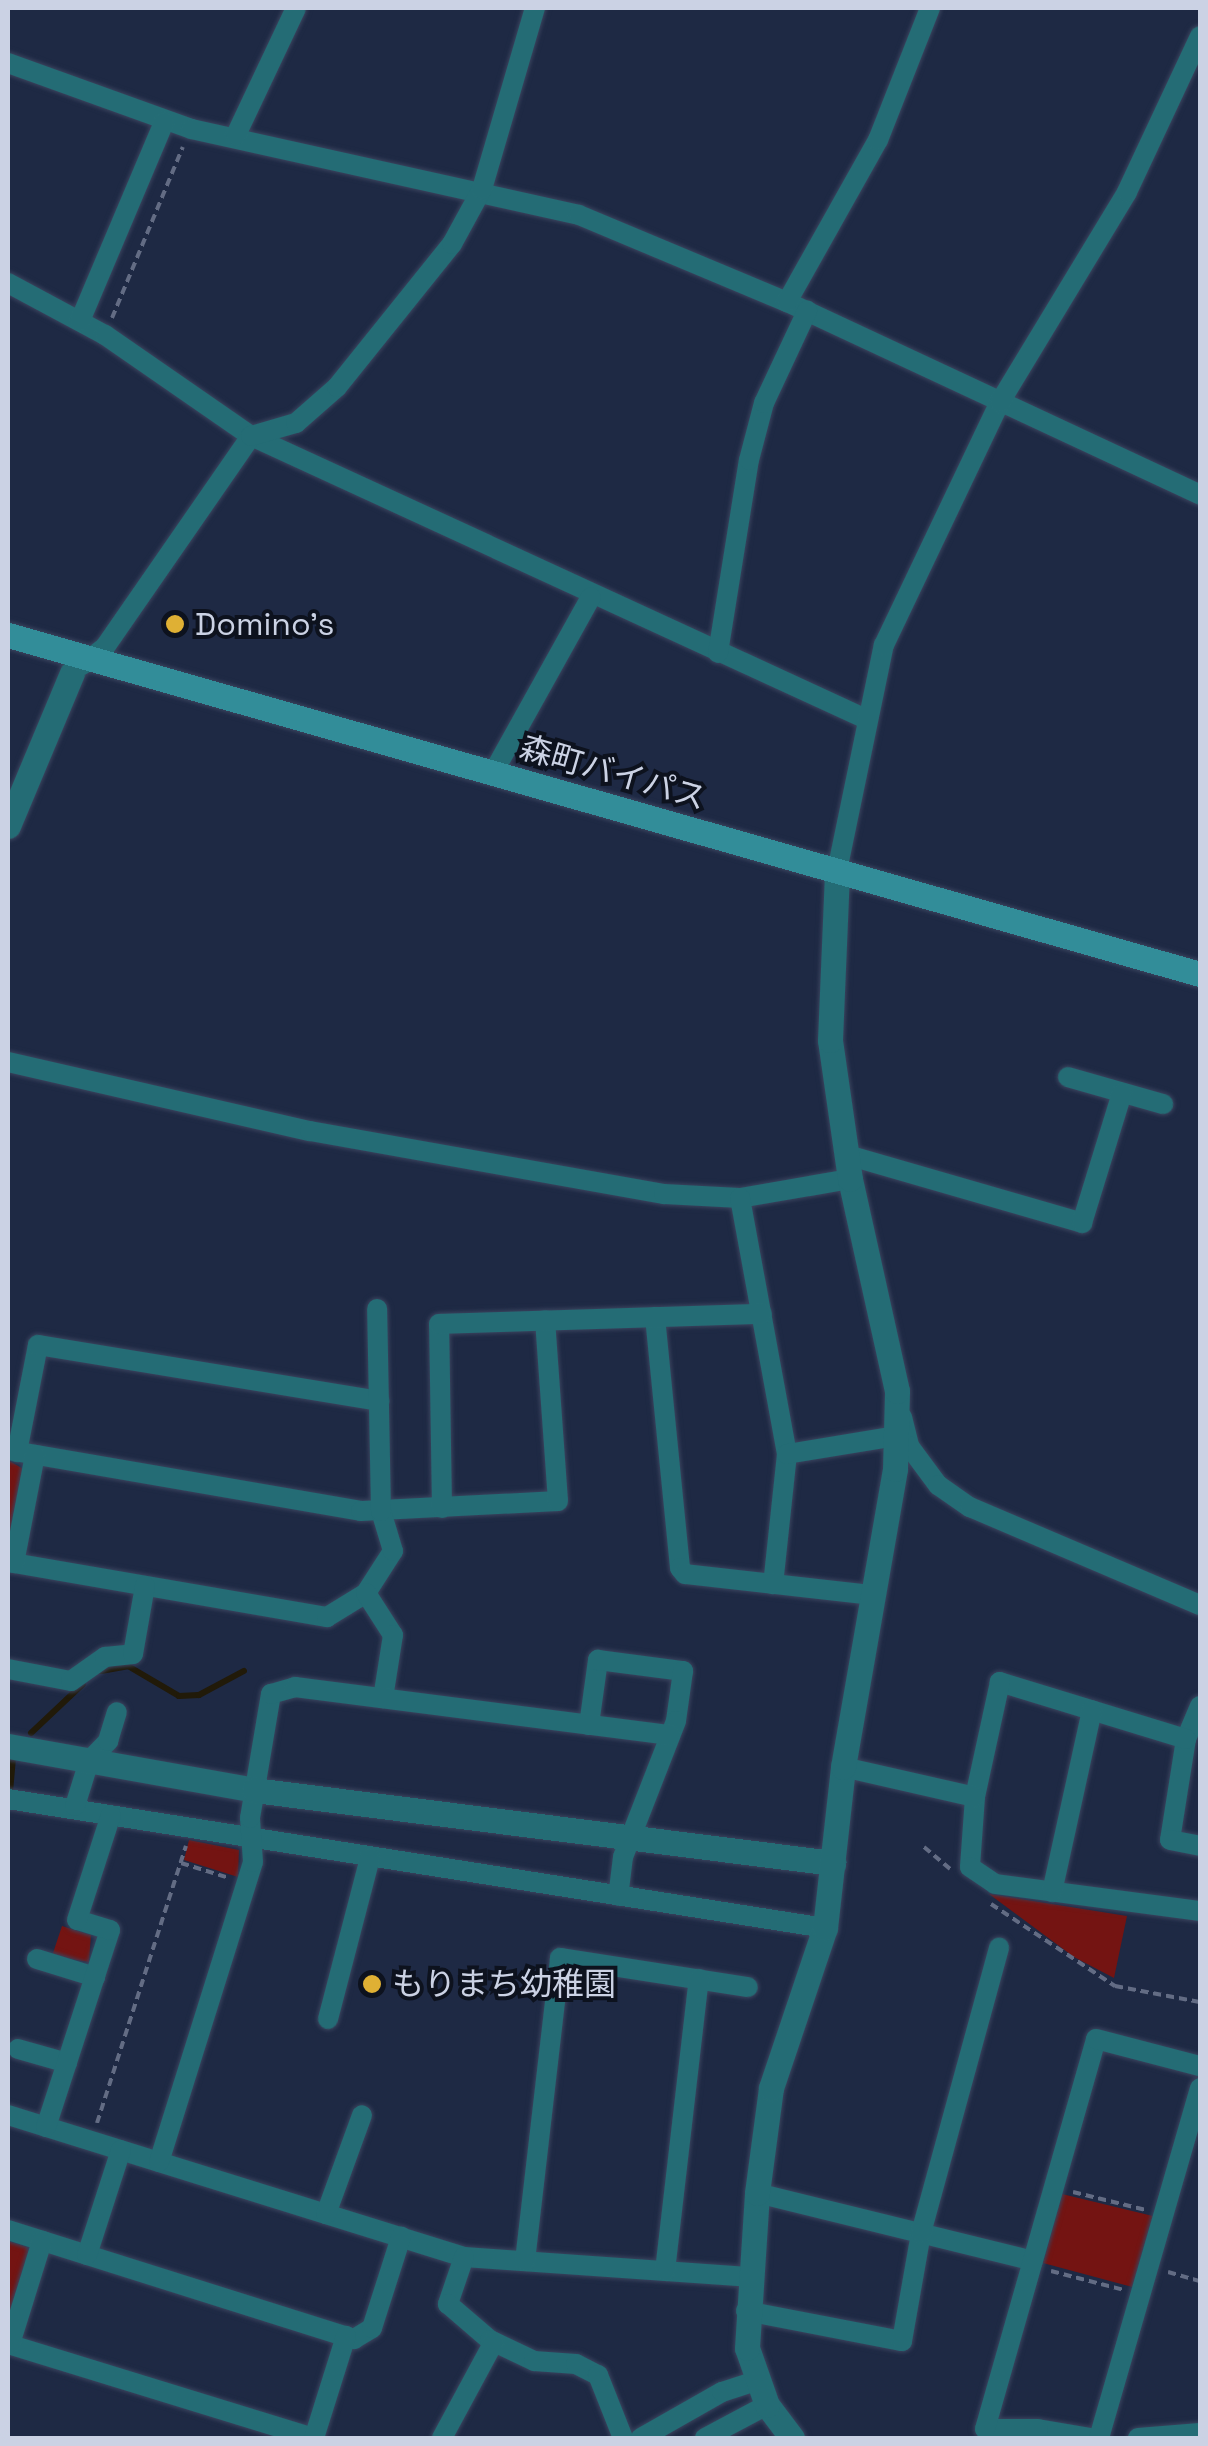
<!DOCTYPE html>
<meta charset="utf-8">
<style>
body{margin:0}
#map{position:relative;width:1208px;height:2446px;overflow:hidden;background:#1e2944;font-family:"Space Grotesk","Noto Sans JP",sans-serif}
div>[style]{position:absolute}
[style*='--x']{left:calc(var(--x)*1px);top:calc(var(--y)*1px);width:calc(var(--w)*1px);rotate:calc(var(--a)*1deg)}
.green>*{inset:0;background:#741412}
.stream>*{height:6px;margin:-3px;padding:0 3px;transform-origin:3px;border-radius:3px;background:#211a09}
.path>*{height:4px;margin-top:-2px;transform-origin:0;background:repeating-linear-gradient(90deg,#636c84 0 8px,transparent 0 13px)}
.roads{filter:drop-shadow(0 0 2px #3a445e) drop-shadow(0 0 2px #3a445e)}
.minor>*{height:20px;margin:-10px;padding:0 10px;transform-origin:10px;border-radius:10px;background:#246c75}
.tertiary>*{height:25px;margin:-12.5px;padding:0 12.5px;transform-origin:12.5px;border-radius:12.5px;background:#246c75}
.secondary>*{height:25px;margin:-12.5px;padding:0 12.5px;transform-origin:12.5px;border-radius:12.5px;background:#328d99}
.dots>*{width:28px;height:28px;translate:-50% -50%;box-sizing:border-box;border:5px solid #0d121e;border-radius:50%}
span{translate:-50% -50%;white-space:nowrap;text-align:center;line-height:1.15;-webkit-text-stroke:8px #0d121e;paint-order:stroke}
.poi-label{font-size:32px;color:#cbd2e4}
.left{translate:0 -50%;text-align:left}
.street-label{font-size:32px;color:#cbd2e4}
.frame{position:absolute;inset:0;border:10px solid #cbd2e4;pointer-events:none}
</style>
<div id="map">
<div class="green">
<i style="clip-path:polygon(8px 1460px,25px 1470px,8px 1548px)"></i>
<i style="clip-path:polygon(189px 1840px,239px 1850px,238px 1877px,184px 1860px)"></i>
<i style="clip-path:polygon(989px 1894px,1127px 1916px,1114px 1978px,1074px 1957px)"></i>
<i style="clip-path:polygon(62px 1926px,91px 1935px,89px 1962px,52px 1956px)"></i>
<i style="clip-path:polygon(1062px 2194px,1157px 2217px,1136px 2288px,1043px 2263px)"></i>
<i style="clip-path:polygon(8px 2241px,27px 2247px,30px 2257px,8px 2328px)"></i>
</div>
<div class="stream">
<i style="--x:101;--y:1671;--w:27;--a:-10"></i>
<i style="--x:128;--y:1666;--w:59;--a:30.5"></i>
<i style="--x:179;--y:1696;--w:20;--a:-3"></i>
<i style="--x:199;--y:1695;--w:51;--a:-28.1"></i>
<i style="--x:31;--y:1733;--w:71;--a:-43.3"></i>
<i style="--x:10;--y:1792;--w:34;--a:-85"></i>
</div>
<div class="path">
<i style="--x:112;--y:318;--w:185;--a:-67.5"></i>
<i style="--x:924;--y:1847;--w:34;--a:40"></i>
<i style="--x:181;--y:1863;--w:50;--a:17.4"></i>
<i style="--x:991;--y:1904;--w:149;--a:33.5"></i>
<i style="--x:1115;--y:1986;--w:86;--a:10.7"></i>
<i style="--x:97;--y:2123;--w:291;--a:-72.2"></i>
<i style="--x:1073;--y:2192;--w:75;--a:13.9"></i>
<i style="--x:1051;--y:2271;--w:75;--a:14.6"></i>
<i style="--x:1168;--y:2272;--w:33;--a:16"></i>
</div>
<div class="roads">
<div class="minor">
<i style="--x:8;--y:63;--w:195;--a:19.8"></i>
<i style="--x:191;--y:129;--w:397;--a:12.5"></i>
<i style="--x:579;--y:215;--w:225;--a:22.7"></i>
<i style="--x:787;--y:302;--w:456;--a:25"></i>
<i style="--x:236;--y:135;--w:140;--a:-64.7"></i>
<i style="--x:8;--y:283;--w:110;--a:28.2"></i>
<i style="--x:105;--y:335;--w:178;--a:34.7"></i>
<i style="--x:251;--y:436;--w:677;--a:24.71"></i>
<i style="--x:787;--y:302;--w:186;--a:-60.7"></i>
<i style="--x:878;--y:140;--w:142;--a:-68.5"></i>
<i style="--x:80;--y:321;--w:216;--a:-67.1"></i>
<i style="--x:718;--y:653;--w:195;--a:-80.9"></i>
<i style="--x:749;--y:460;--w:59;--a:-75.3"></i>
<i style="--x:764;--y:403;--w:102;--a:-64.9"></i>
<i style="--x:82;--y:665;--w:29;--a:-38"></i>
<i style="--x:105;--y:647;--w:257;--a:-55.3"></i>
<i style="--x:251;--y:436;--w:47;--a:-16.1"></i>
<i style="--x:296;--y:423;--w:55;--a:-41.3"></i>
<i style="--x:337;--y:387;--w:184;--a:-51.2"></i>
<i style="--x:452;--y:244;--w:63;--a:-61.4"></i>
<i style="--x:482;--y:189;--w:189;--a:-73.7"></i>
<i style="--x:493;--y:773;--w:201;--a:-60.9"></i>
<i style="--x:837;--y:871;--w:231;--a:-78.3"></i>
<i style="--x:884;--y:645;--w:269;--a:-64.5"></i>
<i style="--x:1000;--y:402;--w:245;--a:-58.8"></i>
<i style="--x:1127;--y:192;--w:172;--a:-64.9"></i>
<i style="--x:8;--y:1062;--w:310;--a:12.9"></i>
<i style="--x:310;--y:1131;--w:360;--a:10.1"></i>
<i style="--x:664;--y:1194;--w:76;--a:3"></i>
<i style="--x:740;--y:1198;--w:112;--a:-9.8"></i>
<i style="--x:1068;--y:1077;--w:99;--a:15.9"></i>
<i style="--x:847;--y:1155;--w:245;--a:16.1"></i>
<i style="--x:1082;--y:1223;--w:136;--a:-72.9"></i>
<i style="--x:740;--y:1198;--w:260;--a:79.6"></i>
<i style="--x:787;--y:1454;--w:131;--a:96.1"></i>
<i style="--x:655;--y:1317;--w:252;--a:84.3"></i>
<i style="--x:680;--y:1568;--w:8;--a:50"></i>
<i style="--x:685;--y:1574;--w:188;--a:6.4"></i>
<i style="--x:902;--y:1417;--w:30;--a:76"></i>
<i style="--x:909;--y:1446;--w:49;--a:53.4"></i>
<i style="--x:938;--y:1485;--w:39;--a:35"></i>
<i style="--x:970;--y:1507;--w:250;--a:23.1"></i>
<i style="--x:8;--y:1450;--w:358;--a:9.8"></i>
<i style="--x:361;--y:1511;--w:197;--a:-2.9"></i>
<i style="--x:558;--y:1501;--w:181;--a:-94.1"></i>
<i style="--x:17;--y:1452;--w:109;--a:-78.9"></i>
<i style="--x:38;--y:1345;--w:346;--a:9.3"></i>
<i style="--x:787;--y:1454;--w:110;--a:-9.4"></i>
<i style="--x:442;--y:1508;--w:184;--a:-90.9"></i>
<i style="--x:439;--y:1324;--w:323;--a:-1.8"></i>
<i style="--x:8;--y:1562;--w:324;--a:9.8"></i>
<i style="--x:327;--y:1617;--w:46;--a:-31.6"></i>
<i style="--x:366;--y:1593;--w:50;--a:-57.3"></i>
<i style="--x:393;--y:1551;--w:42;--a:-106.7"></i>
<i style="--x:381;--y:1511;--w:202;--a:-91.1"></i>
<i style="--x:14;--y:1563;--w:110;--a:-79"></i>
<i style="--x:366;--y:1593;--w:50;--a:57.3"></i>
<i style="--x:393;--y:1635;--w:64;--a:99"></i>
<i style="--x:8;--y:1669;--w:64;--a:10.8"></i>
<i style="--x:71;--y:1681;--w:42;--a:-35.2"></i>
<i style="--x:105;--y:1657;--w:28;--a:-6"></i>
<i style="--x:133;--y:1654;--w:69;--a:-80"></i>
<i style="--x:1200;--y:1706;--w:36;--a:113"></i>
<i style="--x:1186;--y:1739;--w:102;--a:99"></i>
<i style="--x:1170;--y:1840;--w:31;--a:11"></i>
<i style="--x:589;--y:1725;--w:66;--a:-82.1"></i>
<i style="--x:598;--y:1660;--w:86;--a:7.4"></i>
<i style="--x:683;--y:1671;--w:50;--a:98"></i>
<i style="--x:676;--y:1721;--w:146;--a:111.3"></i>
<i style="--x:623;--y:1857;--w:39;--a:97"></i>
<i style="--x:1186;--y:1739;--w:195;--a:-163"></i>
<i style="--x:1000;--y:1682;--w:118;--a:102.3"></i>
<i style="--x:975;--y:1797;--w:70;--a:94.1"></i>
<i style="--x:970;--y:1867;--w:30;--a:34"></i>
<i style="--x:995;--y:1884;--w:207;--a:7.5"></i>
<i style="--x:843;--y:1767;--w:135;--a:12.8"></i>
<i style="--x:8;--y:1799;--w:827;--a:8.97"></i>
<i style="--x:75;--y:1806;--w:47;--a:-72.7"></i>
<i style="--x:89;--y:1761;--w:28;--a:-46"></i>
<i style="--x:108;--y:1741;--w:30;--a:-73"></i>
<i style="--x:1052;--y:1892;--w:186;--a:-77.6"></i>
<i style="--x:37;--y:1959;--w:61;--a:17.2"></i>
<i style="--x:328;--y:2019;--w:166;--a:-75.4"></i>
<i style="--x:18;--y:2049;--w:51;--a:15.9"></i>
<i style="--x:8;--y:2115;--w:478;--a:17.3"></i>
<i style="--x:464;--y:2257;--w:285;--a:4"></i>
<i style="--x:46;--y:2127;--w:207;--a:-72"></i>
<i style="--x:110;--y:1930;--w:34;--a:-163"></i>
<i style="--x:77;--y:1920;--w:110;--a:-72.1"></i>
<i style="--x:159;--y:2162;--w:314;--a:-72.6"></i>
<i style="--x:253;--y:1862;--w:44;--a:-93.9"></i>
<i style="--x:250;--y:1818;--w:126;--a:-80.4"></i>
<i style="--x:271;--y:1694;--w:25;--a:-16"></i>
<i style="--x:295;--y:1687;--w:378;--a:7.3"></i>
<i style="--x:757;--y:2193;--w:284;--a:13.8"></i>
<i style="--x:326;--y:2214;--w:105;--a:-70"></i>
<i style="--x:8;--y:2230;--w:363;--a:17.5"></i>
<i style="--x:354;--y:2339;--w:21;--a:-31"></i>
<i style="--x:372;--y:2328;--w:96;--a:-72.3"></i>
<i style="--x:87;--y:2255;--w:110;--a:-72.1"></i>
<i style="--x:464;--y:2257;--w:50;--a:108.8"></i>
<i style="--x:448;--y:2304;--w:55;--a:40.6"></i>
<i style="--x:490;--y:2340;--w:49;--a:25.5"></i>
<i style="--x:534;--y:2361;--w:42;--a:4.1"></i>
<i style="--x:576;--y:2364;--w:25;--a:27"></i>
<i style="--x:598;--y:2375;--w:68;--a:68.4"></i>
<i style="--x:525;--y:2261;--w:305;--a:-83.4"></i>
<i style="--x:560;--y:1958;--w:190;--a:8.8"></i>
<i style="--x:665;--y:2271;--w:294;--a:-83.4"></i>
<i style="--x:746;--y:2311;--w:159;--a:10.9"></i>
<i style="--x:902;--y:2341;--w:110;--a:-80"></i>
<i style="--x:921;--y:2233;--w:296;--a:-74.7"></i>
<i style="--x:8;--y:2344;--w:319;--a:17.1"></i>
<i style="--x:10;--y:2344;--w:108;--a:-72.7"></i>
<i style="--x:314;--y:2438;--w:107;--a:-72.6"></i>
<i style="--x:442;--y:2438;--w:109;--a:-61.6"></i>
<i style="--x:641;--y:2438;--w:93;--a:-29.6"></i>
<i style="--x:722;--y:2392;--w:38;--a:-18"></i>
<i style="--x:705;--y:2438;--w:70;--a:-28"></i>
<i style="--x:1091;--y:2438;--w:54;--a:-170.4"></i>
<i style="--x:1038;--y:2429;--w:53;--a:180"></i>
<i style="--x:985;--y:2429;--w:405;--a:-74.1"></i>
<i style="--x:1096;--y:2039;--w:107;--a:14.6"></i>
<i style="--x:1099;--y:2438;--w:364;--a:-73.9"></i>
<i style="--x:1138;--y:2438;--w:62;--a:-4.6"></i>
</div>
<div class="tertiary">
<i style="--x:8;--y:826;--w:166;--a:-67.3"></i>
<i style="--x:8;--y:1746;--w:250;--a:10.1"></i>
<i style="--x:254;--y:1790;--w:584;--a:7.19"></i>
<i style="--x:792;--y:2438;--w:41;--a:-127.1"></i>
<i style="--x:767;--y:2405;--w:60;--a:-109.3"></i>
<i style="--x:747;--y:2348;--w:155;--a:-86.3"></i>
<i style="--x:757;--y:2193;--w:106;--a:-82.4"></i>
<i style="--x:771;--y:2088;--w:169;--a:-71.4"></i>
<i style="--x:825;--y:1928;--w:162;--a:-83.6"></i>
<i style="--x:843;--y:1767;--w:303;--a:-80.1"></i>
<i style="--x:895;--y:1469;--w:78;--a:-88.5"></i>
<i style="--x:897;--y:1391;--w:217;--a:-102.5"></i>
<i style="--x:850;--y:1179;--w:140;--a:-98.2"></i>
<i style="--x:830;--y:1040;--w:169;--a:-87.6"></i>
</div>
<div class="secondary">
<i style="--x:8;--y:635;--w:1239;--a:15.88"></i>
</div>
</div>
<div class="dots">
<i style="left:175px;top:624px;background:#dfb034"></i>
<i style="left:372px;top:1984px;background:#dfb034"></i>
</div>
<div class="poi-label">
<span class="left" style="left:195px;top:624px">Domino's</span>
<span class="left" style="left:392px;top:1984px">もりまち幼稚園</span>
</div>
<div class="street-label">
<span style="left:613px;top:773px;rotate:16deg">森町バイパス</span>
</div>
<div class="frame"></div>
</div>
